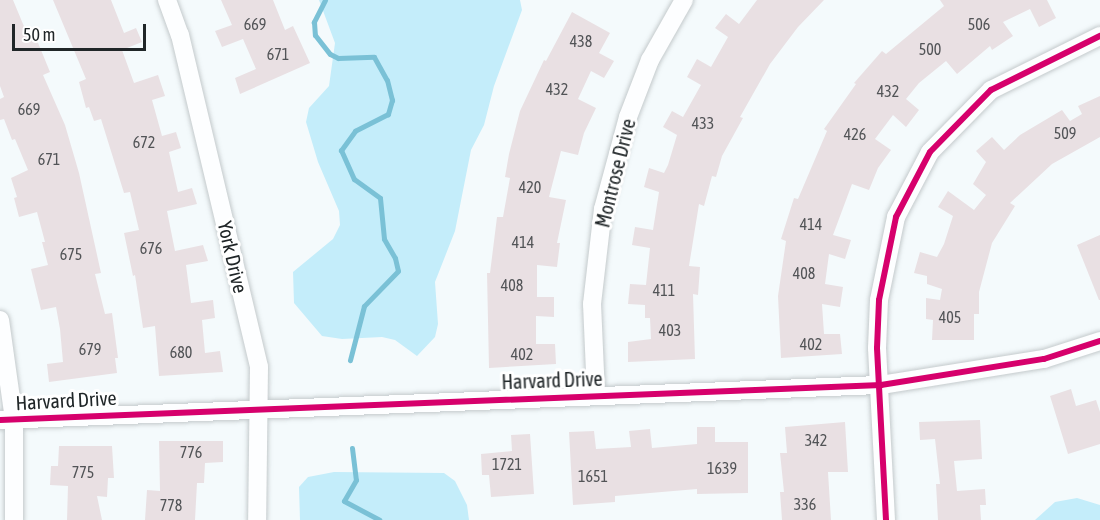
<!DOCTYPE html>
<style>
body{margin:0}
#map{position:relative;width:1100px;height:520px;overflow:hidden;background:#f4fafc;font-family:"Asap Condensed",sans-serif}
div>[style]{position:absolute}
[style*='--x']{left:calc(var(--x)*1px);top:calc(var(--y)*1px);width:calc(var(--w)*1px);rotate:calc(var(--a)*1deg)}
.green>*{inset:0;background:#c4edfa}
.stream>*{height:5px;margin:-2.5px;padding:0 2.5px;transform-origin:2.5px;border-radius:2.5px;background:#7ac1d6}
.building>*{inset:0;background:#e9e0e3}
.roads{filter:drop-shadow(0 0 2px #c4cacc) drop-shadow(0 0 2px #c4cacc)}
.minor>*{height:18px;margin:-9px;padding:0 9px;transform-origin:9px;border-radius:9px;background:#fdfeff}
.cycleway>*{height:6px;margin:-3px;padding:0 3px;transform-origin:3px;border-radius:3px;background:#d6006c}
span{translate:-50% -50%;white-space:nowrap;text-align:center;line-height:1.15;-webkit-text-stroke:6px #fff;paint-order:stroke}
.number-label{font-size:16px;color:#525457}
.number-label span{-webkit-text-stroke-width:0}
.street-label{font-size:20px;color:#202628}
.scale{position:absolute;left:12px;top:24px;width:134px;height:27px;box-sizing:border-box;border:3px solid #202628;border-top:0;padding-left:8px;font-size:18px;line-height:21px;white-space:nowrap;color:#202628;-webkit-text-stroke:4px #fff;paint-order:stroke}
</style>
<div id="map">
<div class="green">
<i style="clip-path:polygon(319px 0,520px 0,522px 10px,494px 86px,484px 125px,471px 150px,455px 231px,435px 282px,438px 324px,435px 337px,417px 356px,395px 340px,382px 337px,342px 339px,322px 336px,294px 303px,293px 272px,333px 239px,340px 225px,339px 211px,318px 162px,306px 122px,309px 108px,329px 86px,335px 43px)"></i>
<i style="clip-path:polygon(334px 472px,444px 473px,455px 481px,467px 505px,469px 520px,300px 520px,299px 487px,308px 477px)"></i>
<i style="clip-path:polygon(1077px 498px,1100px 505px,1100px 520px,1035px 520px,1055px 502px)"></i>
</div>
<div class="stream">
<i style="--x:325;--y:0;--w:25;--a:117"></i>
<i style="--x:314;--y:22;--w:13;--a:86"></i>
<i style="--x:315;--y:35;--w:24;--a:52"></i>
<i style="--x:330;--y:54;--w:9;--a:27"></i>
<i style="--x:338;--y:58;--w:36;--a:-2"></i>
<i style="--x:374;--y:57;--w:26;--a:61"></i>
<i style="--x:387;--y:80;--w:21;--a:76"></i>
<i style="--x:392;--y:100;--w:15;--a:106"></i>
<i style="--x:388;--y:114;--w:37;--a:153"></i>
<i style="--x:355;--y:131;--w:24;--a:126"></i>
<i style="--x:341;--y:150;--w:32;--a:66"></i>
<i style="--x:354;--y:179;--w:32;--a:36"></i>
<i style="--x:380;--y:198;--w:41;--a:84.4"></i>
<i style="--x:384;--y:239;--w:22;--a:60"></i>
<i style="--x:395;--y:258;--w:13;--a:77"></i>
<i style="--x:398;--y:271;--w:49;--a:134.2"></i>
<i style="--x:364;--y:306;--w:56;--a:104.5"></i>
<i style="--x:352;--y:448;--w:32;--a:83"></i>
<i style="--x:356;--y:480;--w:24;--a:120"></i>
<i style="--x:344;--y:501;--w:40;--a:28"></i>
</div>
<div class="building">
<i style="clip-path:polygon(0 0,13px 0,28px 36px,34px 33px,50px 72px,43px 75px,65px 125px,79px 173px,101px 273px,95px 274px,105px 314px,112px 313px,118px 358px,115px 358px,117px 373px,49px 382px,47px 364px,63px 362px,60px 329px,56px 307px,41px 310px,31px 269px,48px 265px,42px 242px,45px 242px,37px 212px,19px 217px,14px 198px,17px 197px,11px 178px,28px 170px,15px 139px,12px 140px,4px 119px,0 120px,0 99px,4px 97px,0 86px)"></i>
<i style="clip-path:polygon(53px 0,111px 0,124px 33px,136px 28px,142px 42px,122px 50px,134px 83px,158px 75px,165px 96px,152px 100px,162px 136px,176px 132px,181px 148px,169px 152px,178px 192px,192px 188px,197px 204px,167px 211px,175px 251px,203px 245px,208px 261px,186px 265px,191px 303px,213px 300px,215px 318px,202px 320px,205px 353px,220px 351px,223px 372px,159px 376px,155px 326px,143px 328px,135px 275px,133px 276px,124px 233px,139px 230px,130px 192px,124px 193px,101px 119px,94px 121px,89px 107px,86px 108px,79px 82px,86px 79px)"></i>
<i style="clip-path:polygon(221px 0,273px 0,285px 30px,293px 26px,310px 63px,240px 94px,235px 78px,256px 69px,243px 39px,222px 47px,215px 31px,232px 25px)"></i>
<i style="clip-path:polygon(757px 0,824px 0,798px 27px,770px 64px,740px 117px,743px 118px,722px 156px,716px 177px,712px 176px,704px 206px,699px 204px,689px 266px,700px 267px,698px 295px,693px 294px,695px 359px,628px 362px,628px 342px,651px 339px,650px 318px,645px 318px,645px 305px,628px 304px,630px 284px,646px 285px,650px 248px,632px 245px,635px 227px,653px 230px,659px 192px,644px 187px,649px 168px,664px 173px,668px 165px,677px 135px,663px 127px,672px 111px,683px 117px,701px 85px,687px 77px,697px 59px,711px 67px,728px 37px,715px 28px,726px 14px,739px 24px)"></i>
<i style="clip-path:polygon(940px 0,1047px 0,1056px 18px,1039px 27px,1030px 9px,1003px 22px,1013px 36px,992px 50px,990px 46px,957px 74px,946px 61px,919px 83px,906px 99px,919px 110px,906px 127px,893px 115px,875px 139px,891px 150px,878px 168px,869px 190px,852px 184px,833px 235px,851px 240px,845px 259px,829px 254px,825px 284px,843px 287px,840px 307px,822px 304px,824px 334px,840px 334px,842px 354px,781px 358px,778px 296px,786px 241px,781px 239px,794px 198px,798px 199px,827px 131px,824px 129px,856px 84px,854px 83px,882px 51px,886px 54px,944px 6px)"></i>
<i style="clip-path:polygon(572px 12px,610px 33px,599px 53px,614px 61px,604px 78px,591px 71px,578px 99px,596px 108px,584px 133px,578px 155px,561px 151px,549px 197px,566px 200px,557px 243px,560px 243px,557px 267px,537px 265px,537px 297px,554px 297px,554px 317px,536px 316px,536px 344px,555px 344px,556px 364px,489px 368px,487px 273px,490px 273px,497px 217px,503px 217px,510px 178px,505px 177px,509px 154px,520px 111px,544px 60px,546px 61px)"></i>
<i style="clip-path:polygon(1100px 96px,1100px 137px,1052px 164px,1010px 203px,1015px 206px,992px 243px,979px 292px,979px 314px,974px 314px,974px 340px,932px 340px,933px 320px,926px 319px,926px 298px,940px 300px,942px 289px,927px 284px,927px 276px,914px 273px,920px 252px,937px 257px,944px 244px,953px 216px,938px 207px,948px 191px,974px 210px,986px 195px,973px 184px,986px 162px,976px 151px,992px 137px,1004px 150px,1020px 135px,1062px 110px,1070px 121px,1082px 114px,1078px 106px)"></i>
<i style="clip-path:polygon(1100px 235px,1100px 300px,1099px 300px,1077px 245px)"></i>
<i style="clip-path:polygon(1071px 389px,1076px 406px,1096px 400px,1100px 412px,1100px 444px,1068px 454px,1050px 396px)"></i>
<i style="clip-path:polygon(980px 420px,982px 459px,954px 461px,957px 491px,985px 489px,986px 505px,980px 505px,981px 520px,938px 520px,936px 484px,940px 484px,935px 439px,920px 440px,919px 422px)"></i>
<i style="clip-path:polygon(845px 422px,848px 472px,828px 472px,831px 520px,782px 520px,780px 492px,784px 492px,780px 453px,787px 453px,785px 427px)"></i>
<i style="clip-path:polygon(697px 427px,715px 427px,715px 442px,748px 442px,748px 493px,697px 494px,697px 489px,615px 496px,615px 502px,573px 505px,569px 432px,594px 431px,596px 449px,631px 447px,629px 431px,650px 429px,652px 448px,697px 444px)"></i>
<i style="clip-path:polygon(530px 434px,534px 494px,491px 497px,489px 475px,482px 475px,481px 454px,512px 451px,511px 435px)"></i>
<i style="clip-path:polygon(159px 441px,223px 441px,223px 462px,205px 463px,204px 483px,197px 483px,195px 520px,145px 520px,147px 490px,160px 491px)"></i>
<i style="clip-path:polygon(59px 446px,112px 446px,114px 478px,108px 478px,107px 497px,97px 496px,102px 520px,67px 520px,68px 486px,50px 485px,51px 466px,58px 466px)"></i>
</div>
<div class="roads">
<div class="minor">
<i style="--x:167;--y:0;--w:37;--a:70"></i>
<i style="--x:180;--y:35;--w:341;--a:76.6"></i>
<i style="--x:259;--y:367;--w:153;--a:90.7"></i>
<i style="--x:0;--y:320;--w:100;--a:82"></i>
<i style="--x:14;--y:419;--w:101;--a:90"></i>
<i style="--x:596;--y:395;--w:91;--a:-92.5"></i>
<i style="--x:592;--y:304;--w:96;--a:-83.4"></i>
<i style="--x:603;--y:209;--w:95;--a:-74.8"></i>
<i style="--x:628;--y:117;--w:61;--a:-68.9"></i>
<i style="--x:650;--y:60;--w:69;--a:-60.5"></i>
<i style="--x:0;--y:420;--w:882;--a:-2.28"></i>
<i style="--x:881;--y:385;--w:165;--a:-9.1"></i>
<i style="--x:1044;--y:359;--w:59;--a:-17.8"></i>
<i style="--x:886;--y:520;--w:172;--a:-93"></i>
<i style="--x:877;--y:348;--w:48;--a:-87.6"></i>
<i style="--x:879;--y:300;--w:85;--a:-78.4"></i>
<i style="--x:896;--y:217;--w:73;--a:-62.4"></i>
<i style="--x:930;--y:152;--w:87;--a:-45.5"></i>
<i style="--x:991;--y:90;--w:122;--a:-26.4"></i>
</div>
</div>
<div class="cycleway">
<i style="--x:0;--y:420;--w:882;--a:-2.28"></i>
<i style="--x:881;--y:385;--w:165;--a:-9.1"></i>
<i style="--x:1044;--y:359;--w:59;--a:-17.8"></i>
<i style="--x:886;--y:520;--w:172;--a:-93"></i>
<i style="--x:877;--y:348;--w:48;--a:-87.6"></i>
<i style="--x:879;--y:300;--w:85;--a:-78.4"></i>
<i style="--x:896;--y:217;--w:73;--a:-62.4"></i>
<i style="--x:930;--y:152;--w:87;--a:-45.5"></i>
<i style="--x:991;--y:90;--w:122;--a:-26.4"></i>
</div>
<div class="number-label">
<span style="left:255px;top:24px">669</span>
<span style="left:979px;top:24px">506</span>
<span style="left:581px;top:41px">438</span>
<span style="left:930px;top:49px">500</span>
<span style="left:278px;top:54px">671</span>
<span style="left:557px;top:89px">432</span>
<span style="left:888px;top:91px">432</span>
<span style="left:29px;top:109px">669</span>
<span style="left:703px;top:123px">433</span>
<span style="left:1065px;top:133px">509</span>
<span style="left:855px;top:134px">426</span>
<span style="left:144px;top:142px">672</span>
<span style="left:49px;top:159px">671</span>
<span style="left:530px;top:187px">420</span>
<span style="left:811px;top:224px">414</span>
<span style="left:523px;top:242px">414</span>
<span style="left:151px;top:248px">676</span>
<span style="left:71px;top:254px">675</span>
<span style="left:804px;top:273px">408</span>
<span style="left:512px;top:285px">408</span>
<span style="left:664px;top:290px">411</span>
<span style="left:950px;top:317px">405</span>
<span style="left:670px;top:330px">403</span>
<span style="left:811px;top:344px">402</span>
<span style="left:90px;top:349px">679</span>
<span style="left:181px;top:352px">680</span>
<span style="left:522px;top:354px">402</span>
<span style="left:816px;top:440px">342</span>
<span style="left:191px;top:452px">776</span>
<span style="left:507px;top:464px">1721</span>
<span style="left:722px;top:468px">1639</span>
<span style="left:83px;top:472px">775</span>
<span style="left:593px;top:476px">1651</span>
<span style="left:805px;top:504px">336</span>
<span style="left:171px;top:505px">778</span>
</div>
<div class="street-label">
<span style="left:615px;top:173px;rotate:-76deg">Montrose Drive</span>
<span style="left:233px;top:257px;rotate:77deg">York Drive</span>
<span style="left:552px;top:380px;rotate:-2deg">Harvard Drive</span>
<span style="left:66px;top:400px;rotate:-3deg">Harvard Drive</span>
</div>
<div class="scale">50 m</div>
</div>
